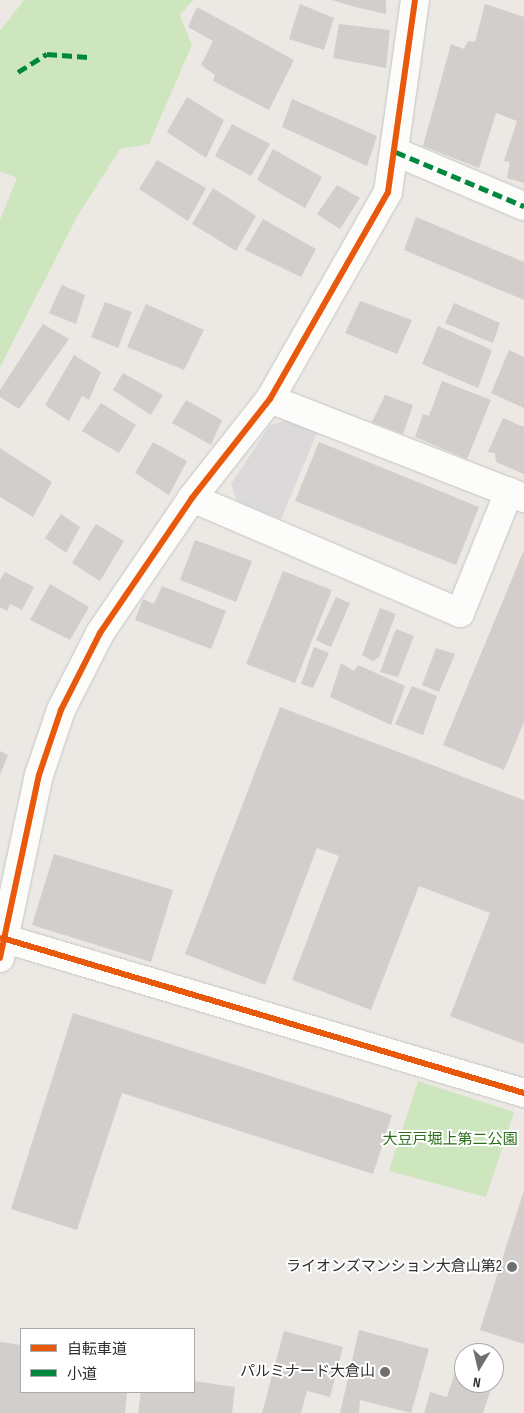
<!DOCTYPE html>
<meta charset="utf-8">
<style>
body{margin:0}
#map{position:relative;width:524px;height:1413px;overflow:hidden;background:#ece8e4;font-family:"Sofia Sans Condensed","Noto Sans JP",sans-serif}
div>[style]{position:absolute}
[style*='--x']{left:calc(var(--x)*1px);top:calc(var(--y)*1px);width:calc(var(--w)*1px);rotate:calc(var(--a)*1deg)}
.industrial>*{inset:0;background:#dcd9db}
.green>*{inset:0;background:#cee6be}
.building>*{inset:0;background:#d1cecb}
.roads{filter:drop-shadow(0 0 1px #c5c4c5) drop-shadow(0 0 1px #c5c4c5)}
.minor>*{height:28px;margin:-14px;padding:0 14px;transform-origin:14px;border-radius:14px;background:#fcfcfb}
.quiet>*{height:5px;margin-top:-2.5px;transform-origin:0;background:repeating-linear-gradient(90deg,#00873e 0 10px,transparent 0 15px)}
.cycleway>*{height:6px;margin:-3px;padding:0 3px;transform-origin:3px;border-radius:3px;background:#e8590c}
.dots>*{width:14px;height:14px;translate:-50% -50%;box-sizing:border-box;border:2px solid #fff;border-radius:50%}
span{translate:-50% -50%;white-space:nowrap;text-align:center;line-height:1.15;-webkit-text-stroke:4px #fff;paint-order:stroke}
.park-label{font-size:15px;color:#2c6e1b}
.poi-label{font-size:15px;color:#2e2e2e}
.right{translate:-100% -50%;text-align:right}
.legend{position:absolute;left:20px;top:1328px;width:175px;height:65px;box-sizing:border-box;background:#fff;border:1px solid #ababab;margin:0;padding:6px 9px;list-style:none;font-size:15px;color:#2e2e2e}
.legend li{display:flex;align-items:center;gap:10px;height:25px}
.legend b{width:25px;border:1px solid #ababab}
.north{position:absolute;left:454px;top:1343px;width:50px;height:50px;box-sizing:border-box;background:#fff;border:1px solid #ababab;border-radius:50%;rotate:189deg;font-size:14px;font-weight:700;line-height:20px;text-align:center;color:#2e2e2e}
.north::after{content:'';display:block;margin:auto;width:18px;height:22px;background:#706f6e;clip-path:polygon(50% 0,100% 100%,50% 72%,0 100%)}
</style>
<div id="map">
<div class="industrial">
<i style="clip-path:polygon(286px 421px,317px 433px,281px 519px,237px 501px,231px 484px,270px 425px)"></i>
</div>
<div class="green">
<i style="clip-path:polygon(24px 0,193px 0,180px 15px,192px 45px,149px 144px,120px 149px,77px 217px,0 367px,0 220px,17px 178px,0 171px,0 31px)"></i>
<i style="clip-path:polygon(418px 1081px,514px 1112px,486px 1197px,389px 1171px)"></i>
</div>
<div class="building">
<i style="clip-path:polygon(332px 0,386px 0,386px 14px,355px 7px)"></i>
<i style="clip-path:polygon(300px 4px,334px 18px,324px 50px,289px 39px)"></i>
<i style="clip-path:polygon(485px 4px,524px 17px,524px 183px,507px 178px,510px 162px,504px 161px,517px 121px,496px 113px,479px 168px,423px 146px,451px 44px,464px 49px,468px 41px,475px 42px)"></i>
<i style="clip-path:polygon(197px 7px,294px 60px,269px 110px,213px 81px,215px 75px,201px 65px,213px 41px,188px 27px)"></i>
<i style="clip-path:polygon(339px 24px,390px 30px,386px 68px,333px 58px)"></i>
<i style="clip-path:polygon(187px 97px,224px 120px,206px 158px,167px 132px)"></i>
<i style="clip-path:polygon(292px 99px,377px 136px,367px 166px,282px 127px)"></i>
<i style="clip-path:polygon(232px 124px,270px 144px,251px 176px,215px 156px)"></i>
<i style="clip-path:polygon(273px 149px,322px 177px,305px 208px,257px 180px)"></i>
<i style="clip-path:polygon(157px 160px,206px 188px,188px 221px,139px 189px)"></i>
<i style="clip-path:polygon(337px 185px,360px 198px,340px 229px,317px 214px)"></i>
<i style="clip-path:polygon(213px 188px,256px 216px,236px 251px,192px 224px)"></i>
<i style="clip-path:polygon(416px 217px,524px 262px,524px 300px,404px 250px)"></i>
<i style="clip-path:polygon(263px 219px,316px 249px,301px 277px,245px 250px)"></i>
<i style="clip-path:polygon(62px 285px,85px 295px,76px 324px,49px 313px)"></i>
<i style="clip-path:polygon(360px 301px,412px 320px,397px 354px,345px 333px)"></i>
<i style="clip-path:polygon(105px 302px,132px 312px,118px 348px,91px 337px)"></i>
<i style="clip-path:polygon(454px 303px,500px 323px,493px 343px,445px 323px)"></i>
<i style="clip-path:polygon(146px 304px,204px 330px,184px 370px,127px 347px)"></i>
<i style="clip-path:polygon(43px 324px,69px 339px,19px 409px,0 397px,0 390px)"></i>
<i style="clip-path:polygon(438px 326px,492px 350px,478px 388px,422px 364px)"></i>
<i style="clip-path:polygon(509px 350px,524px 357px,524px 408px,491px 393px)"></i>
<i style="clip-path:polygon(74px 355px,101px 372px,89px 400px,82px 396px,69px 421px,45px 405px)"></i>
<i style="clip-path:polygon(123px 373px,163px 395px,151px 415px,113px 390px)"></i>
<i style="clip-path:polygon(442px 381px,491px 400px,467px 459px,415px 437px,423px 414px,429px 416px)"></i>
<i style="clip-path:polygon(385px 395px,413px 405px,403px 434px,372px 422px)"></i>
<i style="clip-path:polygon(186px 400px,222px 420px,211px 445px,172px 423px)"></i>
<i style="clip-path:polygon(101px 403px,136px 425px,119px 453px,82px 431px)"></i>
<i style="clip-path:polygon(503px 418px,524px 427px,524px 474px,496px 462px,495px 453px,488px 452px)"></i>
<i style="clip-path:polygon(153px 442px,187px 461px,169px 495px,135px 473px)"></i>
<i style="clip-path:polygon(319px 442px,479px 507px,456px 565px,295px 501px)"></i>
<i style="clip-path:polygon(0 448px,52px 482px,33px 517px,0 497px)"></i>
<i style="clip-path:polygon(61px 514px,80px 527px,66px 553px,45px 538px)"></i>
<i style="clip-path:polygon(96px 524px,124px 541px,100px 581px,72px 563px)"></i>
<i style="clip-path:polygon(195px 540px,252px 561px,236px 602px,180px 580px)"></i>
<i style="clip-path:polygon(524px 550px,524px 722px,504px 770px,443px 745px)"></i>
<i style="clip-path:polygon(283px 571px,332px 590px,295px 683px,246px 664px)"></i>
<i style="clip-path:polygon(5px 572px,34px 587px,22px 610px,10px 604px,7px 611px,0 607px,0 580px)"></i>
<i style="clip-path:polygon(50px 584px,89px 607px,70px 640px,30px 620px)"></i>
<i style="clip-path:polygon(162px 586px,226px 611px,211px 649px,135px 620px,143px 599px,154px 604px)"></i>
<i style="clip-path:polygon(336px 597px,350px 603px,331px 647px,316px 640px)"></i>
<i style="clip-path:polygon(380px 608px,396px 614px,379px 657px,373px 661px,362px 655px)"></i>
<i style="clip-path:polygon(396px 629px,414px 636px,398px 677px,380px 672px)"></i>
<i style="clip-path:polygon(314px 647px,329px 653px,313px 688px,301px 684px)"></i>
<i style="clip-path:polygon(436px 648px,455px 654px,439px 692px,422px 685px)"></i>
<i style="clip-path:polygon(341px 663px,354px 671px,358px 665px,405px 686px,391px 725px,330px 697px)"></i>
<i style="clip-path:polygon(412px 686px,437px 696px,423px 735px,395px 724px)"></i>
<i style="clip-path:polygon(280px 707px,524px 800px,524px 1044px,450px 1016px,490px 913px,419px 886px,371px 1010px,292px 980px,339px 856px,317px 848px,265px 985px,185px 954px)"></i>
<i style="clip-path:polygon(0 751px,8px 755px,0 775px)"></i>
<i style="clip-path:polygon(54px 854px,173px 890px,151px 962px,32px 925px)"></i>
<i style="clip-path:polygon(73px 1013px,392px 1115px,373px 1174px,122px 1093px,77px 1230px,11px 1209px)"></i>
<i style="clip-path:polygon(524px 1190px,524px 1344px,480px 1330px)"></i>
<i style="clip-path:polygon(359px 1330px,429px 1349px,411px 1413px,360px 1400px,359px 1413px,340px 1413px)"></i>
<i style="clip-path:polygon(284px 1331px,343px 1347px,330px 1397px,307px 1391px,301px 1413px,262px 1413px)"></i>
<i style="clip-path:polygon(0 1342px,21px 1345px,21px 1392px,127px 1392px,125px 1413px,0 1413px)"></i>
<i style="clip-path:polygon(459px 1359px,464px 1361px,464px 1383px,493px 1383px,483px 1413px,424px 1413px,430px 1392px,447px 1397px)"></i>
<i style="clip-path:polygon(194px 1381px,235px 1387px,232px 1413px,138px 1413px,141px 1392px,194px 1392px)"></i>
</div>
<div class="roads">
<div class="minor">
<i style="--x:396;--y:152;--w:139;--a:22.9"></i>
<i style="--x:270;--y:399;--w:273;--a:21.3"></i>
<i style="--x:192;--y:498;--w:292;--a:23.2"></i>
<i style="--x:460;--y:613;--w:131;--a:-68"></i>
<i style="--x:2;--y:938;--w:545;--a:16.54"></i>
<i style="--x:0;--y:958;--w:187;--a:-78"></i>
<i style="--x:39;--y:775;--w:69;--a:-71.3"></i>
<i style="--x:61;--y:710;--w:86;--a:-63.1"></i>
<i style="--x:100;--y:633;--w:163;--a:-55.7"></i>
<i style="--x:192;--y:498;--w:126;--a:-51.8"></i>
<i style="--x:270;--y:399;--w:238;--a:-60.3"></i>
<i style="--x:388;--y:192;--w:194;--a:-82"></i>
</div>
</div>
<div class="quiet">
<i style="--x:18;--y:72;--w:34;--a:-32"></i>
<i style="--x:47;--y:54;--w:41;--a:4.2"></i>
<i style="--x:396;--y:152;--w:139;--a:22.9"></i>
</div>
<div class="cycleway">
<i style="--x:2;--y:938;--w:545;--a:16.54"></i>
<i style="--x:0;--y:958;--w:187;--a:-78"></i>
<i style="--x:39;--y:775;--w:69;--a:-71.3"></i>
<i style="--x:61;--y:710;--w:86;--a:-63.1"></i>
<i style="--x:100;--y:633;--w:163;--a:-55.7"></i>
<i style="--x:192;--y:498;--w:126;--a:-51.8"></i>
<i style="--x:270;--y:399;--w:238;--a:-60.3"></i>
<i style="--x:388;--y:192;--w:194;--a:-82"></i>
</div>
<div class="dots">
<i style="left:512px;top:1267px;background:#706f6e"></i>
<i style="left:385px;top:1372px;background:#706f6e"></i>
</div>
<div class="park-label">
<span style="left:450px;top:1140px">大豆戸堀上第二公園</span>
</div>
<div class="poi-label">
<span class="right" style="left:502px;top:1267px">ライオンズマンション大倉山第2</span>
<span class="right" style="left:375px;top:1372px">パルミナード大倉山</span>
</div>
<ul class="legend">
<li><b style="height:6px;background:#e8590c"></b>自転車道</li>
<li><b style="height:6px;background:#00873e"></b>小道</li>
</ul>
<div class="north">N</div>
</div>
